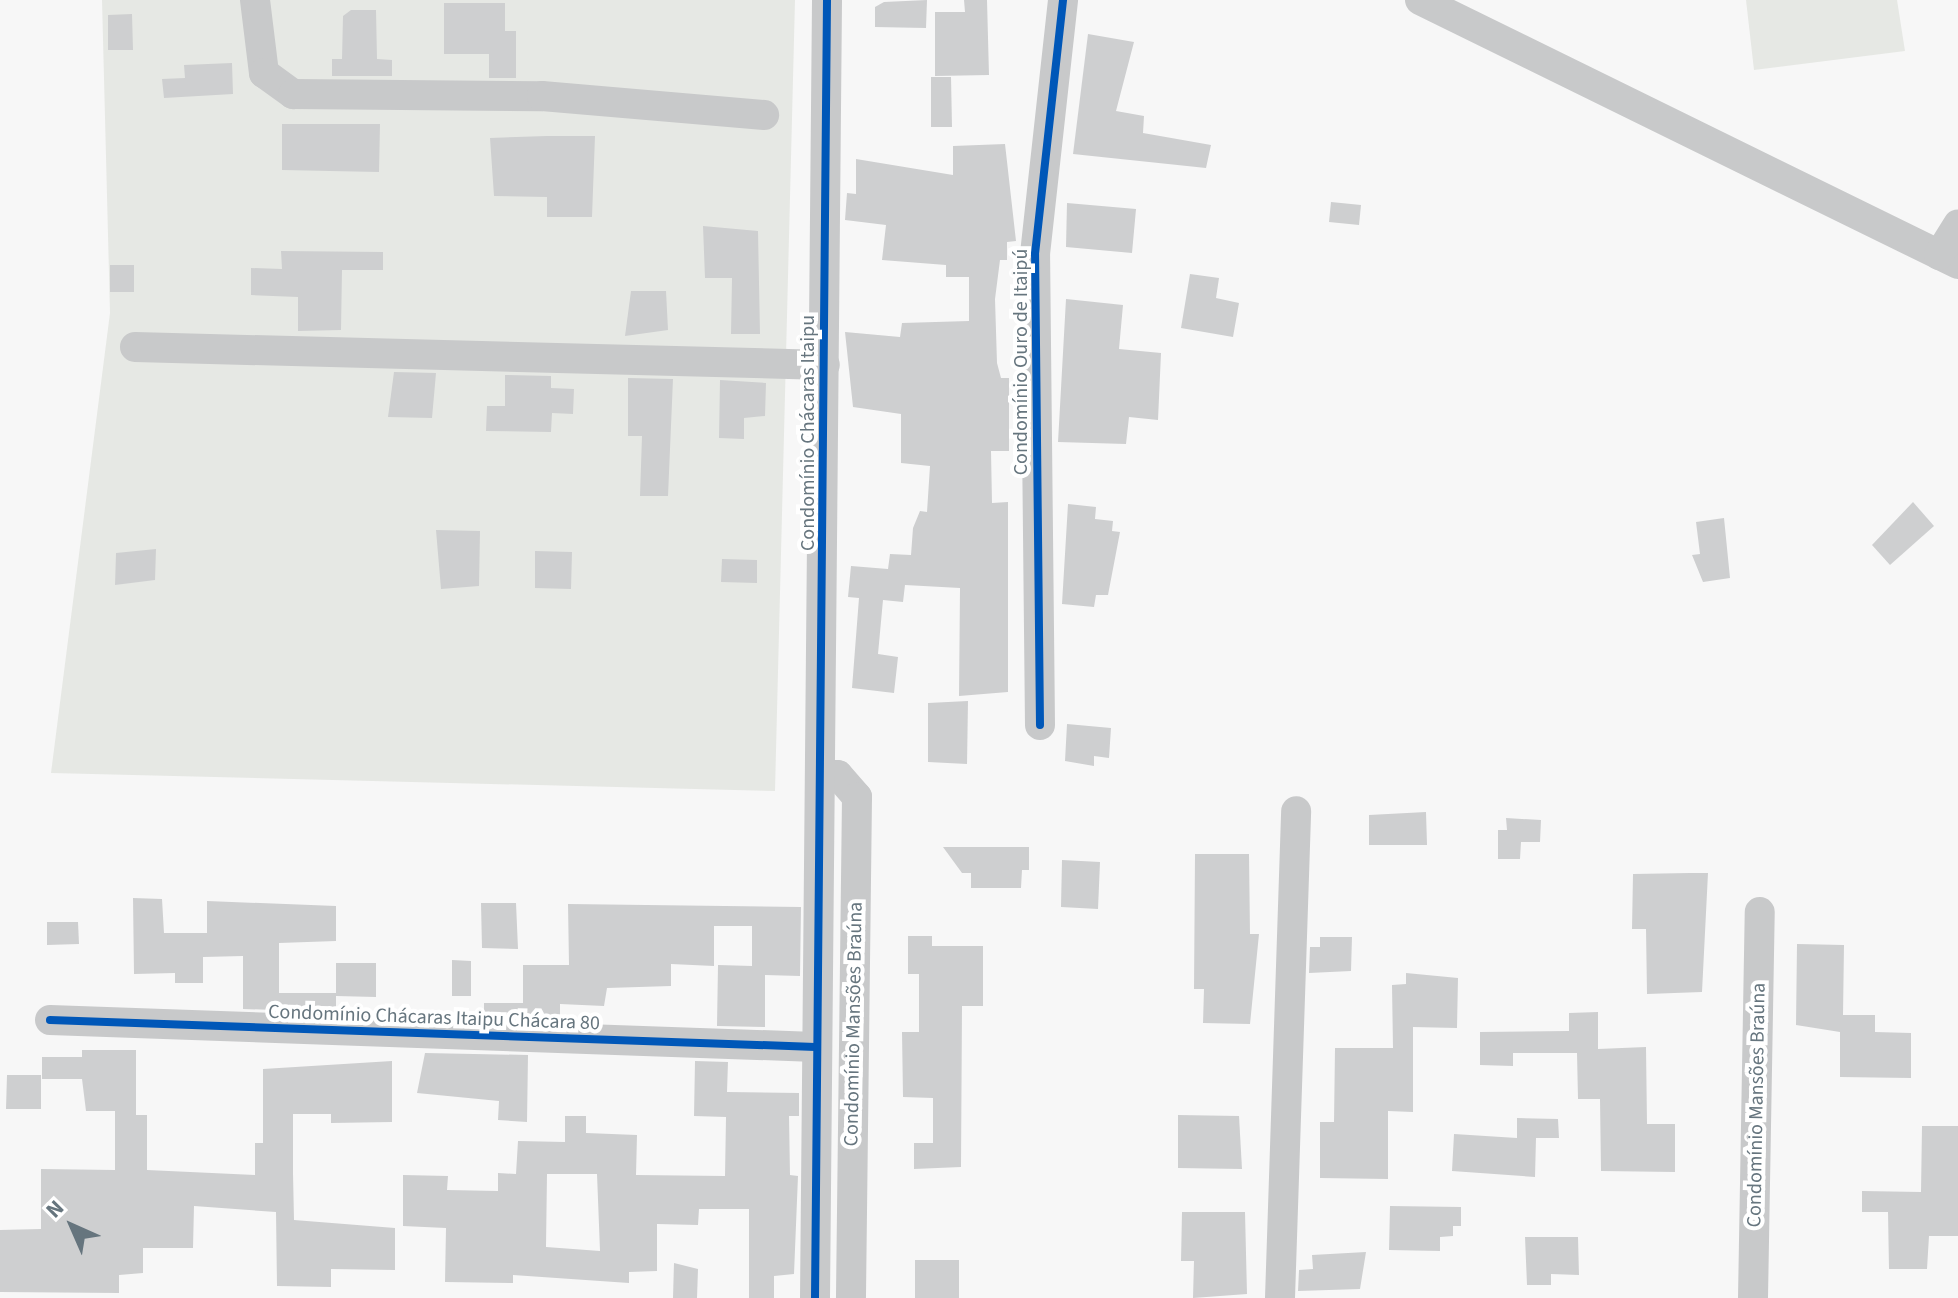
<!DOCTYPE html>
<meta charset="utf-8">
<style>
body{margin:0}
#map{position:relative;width:1958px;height:1298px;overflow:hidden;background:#f7f7f7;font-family:"Source Sans 3",sans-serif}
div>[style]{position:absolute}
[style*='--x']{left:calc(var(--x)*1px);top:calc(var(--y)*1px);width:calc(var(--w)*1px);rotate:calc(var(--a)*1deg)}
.green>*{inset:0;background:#e6e8e4}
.building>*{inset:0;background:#cecfd0}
.minor>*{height:30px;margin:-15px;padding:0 15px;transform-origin:15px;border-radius:15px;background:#c8c9ca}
.cycleway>*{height:8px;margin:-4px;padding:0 4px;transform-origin:4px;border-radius:4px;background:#0057b8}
span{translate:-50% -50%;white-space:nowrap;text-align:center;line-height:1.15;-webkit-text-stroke:8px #fff;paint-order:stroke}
.street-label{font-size:20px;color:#66757e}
.north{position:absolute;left:32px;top:1186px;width:80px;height:80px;-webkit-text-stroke:6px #fff;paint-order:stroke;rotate:315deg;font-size:22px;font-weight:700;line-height:32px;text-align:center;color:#66757e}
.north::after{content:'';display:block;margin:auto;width:28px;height:36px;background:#66757e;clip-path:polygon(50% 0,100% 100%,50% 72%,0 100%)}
</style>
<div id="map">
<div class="green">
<i style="clip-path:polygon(102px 0,795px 0,775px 791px,51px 773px,110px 313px)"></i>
<i style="clip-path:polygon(1746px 0,1897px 0,1905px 51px,1754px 70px)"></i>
</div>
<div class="building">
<i style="clip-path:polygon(927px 0,926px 28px,875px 27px,875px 7px,884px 2px)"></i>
<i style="clip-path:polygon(964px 0,987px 0,989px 75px,935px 76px,935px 12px,965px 12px)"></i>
<i style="clip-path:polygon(444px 3px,505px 3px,505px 31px,516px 31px,516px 78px,489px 78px,489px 54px,444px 54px)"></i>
<i style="clip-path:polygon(351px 10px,376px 10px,377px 59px,392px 60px,392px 76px,332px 76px,332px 59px,342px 59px,343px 16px)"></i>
<i style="clip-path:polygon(132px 14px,133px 50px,108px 50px,108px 15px)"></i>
<i style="clip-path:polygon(1088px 34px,1134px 42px,1116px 111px,1144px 116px,1143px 133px,1211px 145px,1206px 168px,1073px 154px)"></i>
<i style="clip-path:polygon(232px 63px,233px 94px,164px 98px,162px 79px,185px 78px,184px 65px)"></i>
<i style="clip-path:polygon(931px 77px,951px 77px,952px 127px,931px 127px)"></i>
<i style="clip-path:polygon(282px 124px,380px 124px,379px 172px,282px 170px)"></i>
<i style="clip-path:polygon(547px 136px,595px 136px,592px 217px,547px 217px,547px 197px,494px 196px,490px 138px)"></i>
<i style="clip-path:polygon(1005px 144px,1016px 241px,1007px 242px,1007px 260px,1000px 260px,995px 299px,997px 363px,1001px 378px,1009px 378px,1009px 451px,991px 451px,992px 503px,1008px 502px,1008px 692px,959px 696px,960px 588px,905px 585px,903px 602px,883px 600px,878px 654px,898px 657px,894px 693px,852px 688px,859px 598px,848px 597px,851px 566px,888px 569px,890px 554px,911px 555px,913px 528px,920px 511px,927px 512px,930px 466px,901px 463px,901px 414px,853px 407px,845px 332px,900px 337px,902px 323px,969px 321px,969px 277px,946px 277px,946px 265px,882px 260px,886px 225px,845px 220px,847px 193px,856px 194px,856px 159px,953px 175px,953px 146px)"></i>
<i style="clip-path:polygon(1331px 202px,1361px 205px,1359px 225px,1329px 222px)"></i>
<i style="clip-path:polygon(1067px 203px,1136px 209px,1132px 253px,1066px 247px)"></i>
<i style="clip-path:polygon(703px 226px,758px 231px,760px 334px,731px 334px,732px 278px,705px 278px)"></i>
<i style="clip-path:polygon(281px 251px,383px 252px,383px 270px,342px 270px,341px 330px,298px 331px,298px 297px,251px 295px,251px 268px,282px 269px)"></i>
<i style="clip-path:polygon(110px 265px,134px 265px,134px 292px,110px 292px)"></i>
<i style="clip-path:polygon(1190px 274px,1219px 278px,1216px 298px,1239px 303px,1233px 337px,1181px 328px)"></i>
<i style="clip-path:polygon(631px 291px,666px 291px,668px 330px,625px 336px)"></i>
<i style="clip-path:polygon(1066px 299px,1123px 305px,1119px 349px,1161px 353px,1158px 420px,1129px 417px,1126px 444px,1058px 442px)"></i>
<i style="clip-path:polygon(394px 372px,436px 373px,432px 418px,388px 417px)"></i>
<i style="clip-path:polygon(505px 375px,551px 376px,551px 388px,574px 389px,573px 414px,552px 413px,551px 432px,486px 431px,487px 406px,505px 406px)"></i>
<i style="clip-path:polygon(628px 378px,673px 379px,668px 496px,640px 496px,642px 436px,628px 436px)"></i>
<i style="clip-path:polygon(720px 380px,766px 383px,765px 416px,744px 418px,744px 439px,719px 438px)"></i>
<i style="clip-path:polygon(1913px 502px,1934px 526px,1890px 565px,1872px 545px)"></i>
<i style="clip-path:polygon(1068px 504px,1096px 507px,1095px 519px,1113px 521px,1112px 531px,1120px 532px,1108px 595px,1096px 595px,1094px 607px,1062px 604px)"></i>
<i style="clip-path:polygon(1724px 518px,1730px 578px,1703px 582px,1692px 555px,1700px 554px,1696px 522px)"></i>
<i style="clip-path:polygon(436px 530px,480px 531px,479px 586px,441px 589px)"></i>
<i style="clip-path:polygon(156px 549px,155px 580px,115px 585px,116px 553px)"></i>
<i style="clip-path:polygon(535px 551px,572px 552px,571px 589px,535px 588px)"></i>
<i style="clip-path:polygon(722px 559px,757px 560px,757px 583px,721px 582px)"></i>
<i style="clip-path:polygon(968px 701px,967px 764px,928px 762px,928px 703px)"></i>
<i style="clip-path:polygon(1067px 724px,1111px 728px,1109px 758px,1094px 756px,1094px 766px,1065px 761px)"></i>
<i style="clip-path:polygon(1426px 812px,1427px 845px,1369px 845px,1369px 815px)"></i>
<i style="clip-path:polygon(1506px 818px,1541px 820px,1540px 842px,1521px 842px,1520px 859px,1498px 859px,1498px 830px,1507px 830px)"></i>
<i style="clip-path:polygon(943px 847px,1029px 847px,1029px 870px,1022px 870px,1021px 888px,971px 888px,971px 873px,962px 873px)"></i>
<i style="clip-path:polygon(1195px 854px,1249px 854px,1250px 934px,1259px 934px,1250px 1024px,1203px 1023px,1204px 989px,1194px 989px)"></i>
<i style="clip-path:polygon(1062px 860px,1100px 862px,1098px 909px,1061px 907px)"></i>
<i style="clip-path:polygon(1690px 873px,1708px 873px,1702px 992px,1647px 994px,1646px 929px,1632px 929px,1633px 874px)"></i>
<i style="clip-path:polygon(133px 898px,162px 899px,164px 933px,207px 933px,207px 901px,336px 906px,336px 941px,279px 943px,279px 993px,336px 993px,336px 963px,376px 963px,376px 997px,336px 996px,336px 1012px,243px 1009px,243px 956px,203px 957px,203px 983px,175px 983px,175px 973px,134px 974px)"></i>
<i style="clip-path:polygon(481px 903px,516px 903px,518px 949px,482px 948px)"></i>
<i style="clip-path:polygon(568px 904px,801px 907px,800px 976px,765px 975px,765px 1027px,717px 1026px,718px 965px,752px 966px,752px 926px,714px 926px,714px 966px,671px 964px,671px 986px,607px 988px,604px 1006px,560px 1004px,560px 1020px,484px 1017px,484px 1003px,523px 1003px,523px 965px,569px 965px)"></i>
<i style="clip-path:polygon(47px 922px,78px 922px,79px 944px,47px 945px)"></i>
<i style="clip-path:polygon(908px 936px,932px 936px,932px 946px,983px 946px,983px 1006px,962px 1006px,961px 1167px,914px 1169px,914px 1143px,933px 1143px,933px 1098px,903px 1097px,902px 1032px,919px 1032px,919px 974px,908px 974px)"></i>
<i style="clip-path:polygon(1320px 937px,1352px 937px,1351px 971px,1309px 973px,1310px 947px,1320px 947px)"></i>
<i style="clip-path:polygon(1797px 944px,1844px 945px,1843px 1015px,1875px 1015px,1875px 1032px,1911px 1033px,1911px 1078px,1840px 1077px,1840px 1032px,1796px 1025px)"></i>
<i style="clip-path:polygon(452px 960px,471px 961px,471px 996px,452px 996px)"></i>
<i style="clip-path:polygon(1406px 973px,1458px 978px,1457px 1028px,1413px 1027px,1413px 1112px,1388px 1111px,1388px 1179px,1320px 1178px,1320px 1122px,1334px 1122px,1335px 1048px,1393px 1048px,1392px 985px,1406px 984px)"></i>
<i style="clip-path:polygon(1598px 1012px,1598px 1049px,1646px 1047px,1647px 1124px,1675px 1124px,1675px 1172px,1601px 1171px,1600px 1099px,1578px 1099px,1577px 1053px,1513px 1053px,1513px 1066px,1480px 1065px,1480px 1032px,1569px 1031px,1569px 1013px)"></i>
<i style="clip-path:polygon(82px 1050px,136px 1050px,136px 1115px,147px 1115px,147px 1170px,255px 1175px,255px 1143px,263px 1143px,263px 1069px,392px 1061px,392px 1122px,331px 1123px,331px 1114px,293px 1114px,293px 1173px,294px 1220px,395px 1228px,395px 1270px,331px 1269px,331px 1287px,277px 1286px,276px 1212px,194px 1206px,193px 1248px,143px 1248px,143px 1273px,119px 1275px,119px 1293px,0 1292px,0 1230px,41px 1229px,41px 1169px,115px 1170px,115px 1111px,86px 1111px,82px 1079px,42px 1079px,42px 1057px,82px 1057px)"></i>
<i style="clip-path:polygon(425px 1053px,528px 1055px,527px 1122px,498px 1120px,499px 1101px,417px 1093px)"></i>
<i style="clip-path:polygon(evenodd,695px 1061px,728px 1062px,727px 1092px,799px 1093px,799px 1116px,789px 1116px,790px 1175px,798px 1176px,794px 1274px,774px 1276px,774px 1298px,749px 1298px,749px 1209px,699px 1209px,698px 1225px,657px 1224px,657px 1271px,629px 1272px,629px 1283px,513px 1275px,513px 1283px,445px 1282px,446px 1228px,403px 1226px,403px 1175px,448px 1176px,447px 1190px,498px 1191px,498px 1173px,516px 1174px,518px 1141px,565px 1142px,565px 1116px,586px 1116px,586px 1133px,637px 1135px,636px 1175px,725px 1176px,726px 1117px,694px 1116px,695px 1061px,547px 1174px,597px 1174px,600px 1251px,546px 1247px,547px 1174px)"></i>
<i style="clip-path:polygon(7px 1075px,41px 1075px,41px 1109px,6px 1109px)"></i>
<i style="clip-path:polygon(1178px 1115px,1239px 1116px,1242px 1169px,1178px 1168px)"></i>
<i style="clip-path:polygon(1517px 1118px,1558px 1119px,1559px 1138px,1536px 1138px,1535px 1177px,1452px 1171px,1454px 1134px,1517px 1138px)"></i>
<i style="clip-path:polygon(1922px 1126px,1958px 1126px,1958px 1236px,1929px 1236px,1927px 1269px,1889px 1269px,1888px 1212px,1862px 1212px,1862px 1191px,1921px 1192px)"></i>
<i style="clip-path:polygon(1390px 1206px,1461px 1207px,1461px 1226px,1453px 1226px,1453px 1236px,1440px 1237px,1440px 1251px,1389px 1250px)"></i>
<i style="clip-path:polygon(1182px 1212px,1245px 1212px,1247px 1294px,1193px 1298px,1194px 1261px,1181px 1261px)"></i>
<i style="clip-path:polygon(1525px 1237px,1578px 1237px,1579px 1275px,1551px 1274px,1551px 1285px,1527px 1285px)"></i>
<i style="clip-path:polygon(1366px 1252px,1360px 1289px,1298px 1291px,1299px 1270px,1313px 1269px,1312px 1255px)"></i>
<i style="clip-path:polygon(915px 1260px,959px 1260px,959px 1298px,915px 1298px)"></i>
<i style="clip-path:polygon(674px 1263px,698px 1269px,697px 1298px,673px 1298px)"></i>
</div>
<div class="minor">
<i style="--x:255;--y:0;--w:74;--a:83"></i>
<i style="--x:264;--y:73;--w:36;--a:36"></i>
<i style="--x:293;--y:94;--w:249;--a:0.5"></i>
<i style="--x:542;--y:96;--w:223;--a:4.9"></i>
<i style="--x:1420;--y:0;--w:599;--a:26.14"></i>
<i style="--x:1939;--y:255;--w:36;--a:-58"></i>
<i style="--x:135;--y:347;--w:690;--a:1.49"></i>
<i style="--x:1040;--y:725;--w:471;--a:-90.6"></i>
<i style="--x:1035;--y:254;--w:256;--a:-83.7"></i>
<i style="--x:822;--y:774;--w:16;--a:4"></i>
<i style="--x:838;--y:775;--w:29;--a:49"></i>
<i style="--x:857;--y:797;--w:501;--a:90.69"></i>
<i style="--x:50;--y:1020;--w:766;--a:2.02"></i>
<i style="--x:815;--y:1298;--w:1298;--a:-89.47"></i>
<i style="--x:1280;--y:1298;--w:487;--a:-88.1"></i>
<i style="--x:1753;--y:1298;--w:386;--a:-89"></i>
</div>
<div class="cycleway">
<i style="--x:1040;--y:725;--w:471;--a:-90.6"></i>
<i style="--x:1035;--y:254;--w:256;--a:-83.7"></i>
<i style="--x:50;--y:1020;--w:766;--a:2.02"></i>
<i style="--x:815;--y:1298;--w:1298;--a:-89.47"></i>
</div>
<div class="street-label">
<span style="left:1021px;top:362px;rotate:-90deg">Condomínio Ouro de Itaipú</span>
<span style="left:808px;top:433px;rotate:-90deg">Condomínio Chácaras Itaipu</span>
<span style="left:434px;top:1018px;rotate:2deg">Condomínio Chácaras Itaipu Chácara 80</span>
<span style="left:854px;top:1024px;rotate:-89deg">Condomínio Mansões Braúna</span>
<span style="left:1757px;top:1105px;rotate:-89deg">Condomínio Mansões Braúna</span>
</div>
<div class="north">N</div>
</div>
